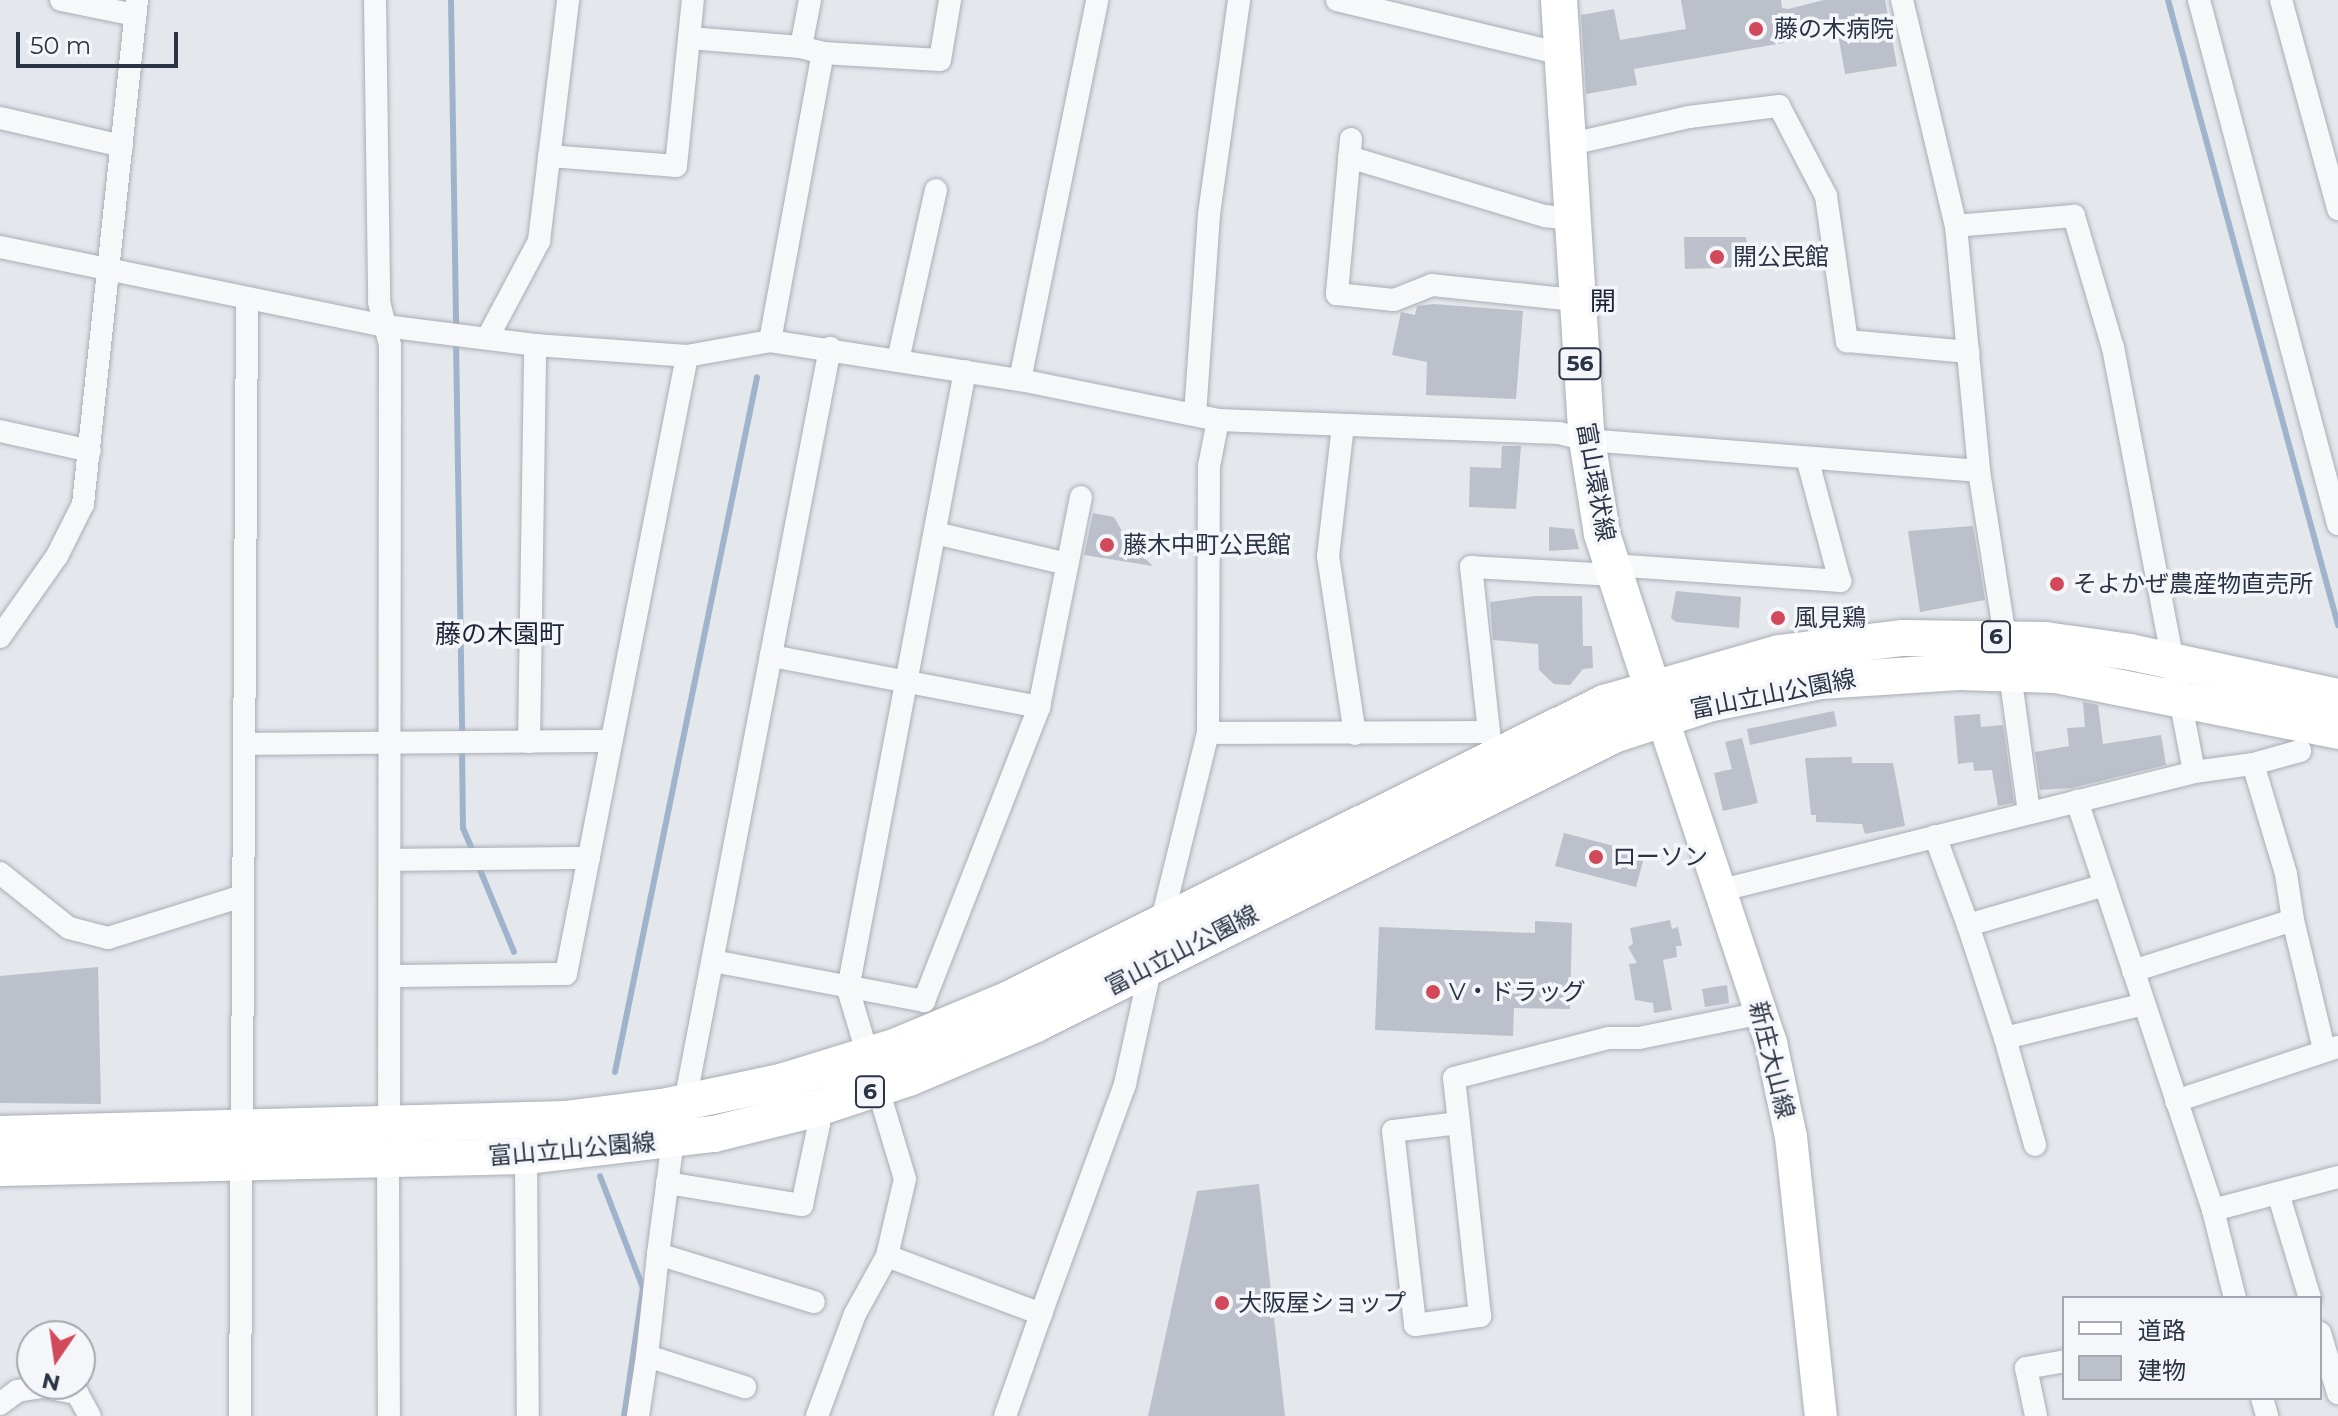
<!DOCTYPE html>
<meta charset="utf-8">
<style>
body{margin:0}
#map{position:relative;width:2338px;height:1416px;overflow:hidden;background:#e4e7ec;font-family:Montserrat,"Noto Sans JP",sans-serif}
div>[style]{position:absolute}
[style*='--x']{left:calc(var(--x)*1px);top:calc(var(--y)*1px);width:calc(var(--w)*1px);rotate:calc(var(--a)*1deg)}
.stream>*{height:6px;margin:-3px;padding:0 3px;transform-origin:3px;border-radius:3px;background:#9fb4cc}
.building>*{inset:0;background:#bbc0ca}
.roads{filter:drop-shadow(0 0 2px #a9aeb7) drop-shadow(0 0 2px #a9aeb7)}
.street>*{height:22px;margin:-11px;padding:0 11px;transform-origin:11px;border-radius:11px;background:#f7f8fa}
.secondary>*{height:32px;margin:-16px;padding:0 16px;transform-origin:16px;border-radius:16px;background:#fff}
.primary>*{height:36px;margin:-18px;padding:0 18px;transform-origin:18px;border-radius:18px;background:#fff}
.dots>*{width:22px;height:22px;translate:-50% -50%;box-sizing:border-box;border:4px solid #f4f6f9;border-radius:50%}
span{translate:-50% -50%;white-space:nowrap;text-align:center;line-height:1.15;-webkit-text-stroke:7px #f4f6f9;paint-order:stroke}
.shield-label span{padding:2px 6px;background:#f4f6f9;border:2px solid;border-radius:6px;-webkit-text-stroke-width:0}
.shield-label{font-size:22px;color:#2b3445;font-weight:700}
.poi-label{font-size:24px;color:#2b3445}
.left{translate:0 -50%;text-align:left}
.street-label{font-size:24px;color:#2b3445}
.neighbourhood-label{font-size:26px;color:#1d2536}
.legend{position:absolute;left:2062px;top:1296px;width:260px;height:104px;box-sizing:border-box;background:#f4f6f9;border:2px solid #a4a8b1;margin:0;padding:10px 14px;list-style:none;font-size:24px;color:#2b3445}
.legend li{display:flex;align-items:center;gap:16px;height:40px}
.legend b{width:40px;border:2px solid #a4a8b1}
.north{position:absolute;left:16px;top:1320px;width:80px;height:80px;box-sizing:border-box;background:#f4f6f9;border:2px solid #a4a8b1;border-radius:50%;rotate:193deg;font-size:22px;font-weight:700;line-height:32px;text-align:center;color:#2b3445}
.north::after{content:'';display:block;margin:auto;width:28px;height:36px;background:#d1495b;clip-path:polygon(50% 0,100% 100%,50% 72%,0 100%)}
.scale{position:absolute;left:16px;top:32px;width:162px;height:36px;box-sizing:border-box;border:4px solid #2b3445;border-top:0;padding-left:10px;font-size:24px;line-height:28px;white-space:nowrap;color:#2b3445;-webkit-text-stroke:6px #f4f6f9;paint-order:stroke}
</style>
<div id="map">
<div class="stream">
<i style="--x:451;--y:0;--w:328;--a:89.1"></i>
<i style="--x:2168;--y:0;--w:648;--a:74.78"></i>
<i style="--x:456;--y:340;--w:396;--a:89.1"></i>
<i style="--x:462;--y:748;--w:80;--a:89.3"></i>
<i style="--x:463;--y:828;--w:28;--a:67"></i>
<i style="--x:478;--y:865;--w:94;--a:67.5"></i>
<i style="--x:615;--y:1072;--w:709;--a:-78.45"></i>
<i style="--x:600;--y:1176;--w:120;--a:69"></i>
<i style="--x:643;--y:1288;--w:129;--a:98.4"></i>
</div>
<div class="building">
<i style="clip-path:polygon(1681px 0,1781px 0,1782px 8px,1788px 9px,1824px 0,1885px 0,1897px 66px,1845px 74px,1836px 23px,1793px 31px,1795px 41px,1634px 69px,1637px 85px,1586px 94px,1581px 15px,1614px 9px,1620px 40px,1686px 29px)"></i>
<i style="clip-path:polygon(1684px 237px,1746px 237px,1750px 267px,1685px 269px)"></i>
<i style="clip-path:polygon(1434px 304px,1523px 311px,1516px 399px,1426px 395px,1427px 362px,1392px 355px,1401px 312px,1415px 315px,1417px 306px)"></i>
<i style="clip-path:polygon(1502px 446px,1521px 446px,1516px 509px,1469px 507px,1470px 467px,1501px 468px)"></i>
<i style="clip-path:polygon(1093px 513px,1114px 517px,1128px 542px,1153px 566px,1084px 555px)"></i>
<i style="clip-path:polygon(1973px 526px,1985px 600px,1920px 612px,1908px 531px)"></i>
<i style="clip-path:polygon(1549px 527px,1574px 529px,1579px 549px,1549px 551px)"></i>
<i style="clip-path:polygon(1676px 591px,1741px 597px,1739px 628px,1676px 622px,1671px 618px)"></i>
<i style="clip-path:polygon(1535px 596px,1582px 596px,1583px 646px,1592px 646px,1593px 668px,1583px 669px,1570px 685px,1554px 684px,1539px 670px,1538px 644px,1493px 640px,1490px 602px)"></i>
<i style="clip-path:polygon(2083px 702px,2098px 705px,2103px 744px,2161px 735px,2166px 765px,2072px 788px,2040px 790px,2035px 752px,2069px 746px,2067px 728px,2085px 727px)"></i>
<i style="clip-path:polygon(1834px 711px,1837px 726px,1750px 745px,1747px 729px)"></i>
<i style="clip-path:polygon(1980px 714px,1981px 727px,2003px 725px,2014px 803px,1998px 806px,1992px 770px,1974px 771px,1973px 762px,1958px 764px,1954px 716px)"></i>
<i style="clip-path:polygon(1742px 738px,1758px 803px,1723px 811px,1714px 773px,1732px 769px,1725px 742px)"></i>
<i style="clip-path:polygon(1852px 757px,1852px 763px,1893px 763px,1905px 826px,1865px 834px,1862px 824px,1816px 822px,1816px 815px,1811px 815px,1805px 758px)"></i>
<i style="clip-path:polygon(1564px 833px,1645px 854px,1636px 887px,1555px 866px)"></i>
<i style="clip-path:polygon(1670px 920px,1672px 929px,1678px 927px,1682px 946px,1676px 946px,1677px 957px,1663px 960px,1672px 1010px,1654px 1013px,1653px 1003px,1635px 1000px,1629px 964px,1637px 963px,1628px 947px,1633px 944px,1630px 928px)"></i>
<i style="clip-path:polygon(1535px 921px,1572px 923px,1570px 1009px,1514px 1008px,1513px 1036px,1375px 1030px,1379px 927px,1535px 933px)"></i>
<i style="clip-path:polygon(98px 967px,101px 1104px,0 1103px,0 976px)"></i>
<i style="clip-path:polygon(1727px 985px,1729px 1003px,1705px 1007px,1702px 989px)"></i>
<i style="clip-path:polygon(1259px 1184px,1285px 1416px,1148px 1416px,1197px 1191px)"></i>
</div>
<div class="roads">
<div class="street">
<i style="--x:61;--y:0;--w:76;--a:11.5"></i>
<i style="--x:375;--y:0;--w:302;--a:89.2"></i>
<i style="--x:379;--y:302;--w:44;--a:75.7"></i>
<i style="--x:390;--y:345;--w:780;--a:90.07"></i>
<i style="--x:1337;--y:0;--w:231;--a:13.5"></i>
<i style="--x:1902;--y:0;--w:232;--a:76.6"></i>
<i style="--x:1956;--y:226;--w:246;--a:84.6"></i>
<i style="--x:1979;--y:471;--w:168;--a:81.1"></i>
<i style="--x:2199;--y:0;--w:542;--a:75.14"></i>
<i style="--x:2281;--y:0;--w:217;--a:74.7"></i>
<i style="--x:689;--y:38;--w:112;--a:4.6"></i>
<i style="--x:823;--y:53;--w:117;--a:3.4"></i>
<i style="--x:940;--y:60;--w:61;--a:-80.5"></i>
<i style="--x:0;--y:118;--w:125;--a:12.9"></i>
<i style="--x:1351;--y:139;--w:156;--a:95.2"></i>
<i style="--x:1337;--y:294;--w:57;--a:6"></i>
<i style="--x:1394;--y:300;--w:41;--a:-21.5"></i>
<i style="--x:1432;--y:285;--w:144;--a:6"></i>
<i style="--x:1567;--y:145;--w:125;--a:-12.9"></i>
<i style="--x:1689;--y:117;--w:91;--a:-7"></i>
<i style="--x:1779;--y:106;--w:102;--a:62.4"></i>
<i style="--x:1826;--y:196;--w:147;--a:81.8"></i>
<i style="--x:1847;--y:341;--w:122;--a:5.2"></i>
<i style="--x:549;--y:156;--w:127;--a:4.5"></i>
<i style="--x:676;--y:166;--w:167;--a:-84.2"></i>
<i style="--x:1349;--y:157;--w:205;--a:16.8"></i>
<i style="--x:1545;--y:216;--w:25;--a:7"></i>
<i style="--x:0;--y:247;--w:393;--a:11.6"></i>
<i style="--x:385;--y:326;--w:151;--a:7.2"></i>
<i style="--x:535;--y:345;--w:152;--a:4.1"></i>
<i style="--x:687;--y:356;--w:84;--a:-10.2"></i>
<i style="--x:770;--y:341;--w:253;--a:8.9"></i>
<i style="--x:1020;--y:380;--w:202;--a:11.4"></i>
<i style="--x:1218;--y:420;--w:341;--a:2.2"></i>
<i style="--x:1559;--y:433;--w:29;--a:14"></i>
<i style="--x:1587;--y:440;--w:393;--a:4.5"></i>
<i style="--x:488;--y:337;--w:109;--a:-62"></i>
<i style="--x:539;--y:241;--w:243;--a:-83.1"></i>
<i style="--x:770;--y:341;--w:293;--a:-79.6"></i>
<i style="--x:823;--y:53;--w:23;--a:-165"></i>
<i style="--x:801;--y:47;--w:48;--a:-79.2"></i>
<i style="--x:898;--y:360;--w:174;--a:-77.4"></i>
<i style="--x:965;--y:371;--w:629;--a:100.72"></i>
<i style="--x:848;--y:989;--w:198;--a:73.3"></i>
<i style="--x:905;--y:1179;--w:79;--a:103.2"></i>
<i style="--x:887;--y:1256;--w:165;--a:20.6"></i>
<i style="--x:1041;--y:1314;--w:108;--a:109.4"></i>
<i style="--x:1020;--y:380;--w:388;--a:-78.5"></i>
<i style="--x:1195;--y:415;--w:201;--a:-86"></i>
<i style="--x:1209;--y:214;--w:216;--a:-82"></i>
<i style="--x:1343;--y:425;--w:132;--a:96.5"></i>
<i style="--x:1328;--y:556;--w:180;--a:81.4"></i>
<i style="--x:0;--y:431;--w:92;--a:12.5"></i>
<i style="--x:935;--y:533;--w:136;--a:13.2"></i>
<i style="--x:1612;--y:565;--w:229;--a:4"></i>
<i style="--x:1840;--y:581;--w:127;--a:-105"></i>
<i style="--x:0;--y:637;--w:99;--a:-54.9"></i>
<i style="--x:57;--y:556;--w:58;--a:-63.4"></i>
<i style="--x:83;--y:504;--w:507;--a:-83.88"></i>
<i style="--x:2010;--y:674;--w:139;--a:82.2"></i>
<i style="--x:1039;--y:707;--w:214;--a:-78.7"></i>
<i style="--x:1208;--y:733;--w:281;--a:-0.2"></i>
<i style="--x:1489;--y:732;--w:166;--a:-96.2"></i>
<i style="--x:1471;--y:567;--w:145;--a:3.2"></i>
<i style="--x:529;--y:742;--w:397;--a:-89.1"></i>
<i style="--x:244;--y:744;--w:367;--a:-0.5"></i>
<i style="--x:2253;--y:764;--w:49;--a:-15.5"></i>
<i style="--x:2194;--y:772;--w:60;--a:-7.7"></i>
<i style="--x:2253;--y:764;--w:115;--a:73.3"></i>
<i style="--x:2286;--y:874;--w:47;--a:81.3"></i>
<i style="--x:2077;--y:801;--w:431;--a:71.6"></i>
<i style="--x:2213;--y:1210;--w:91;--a:76"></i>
<i style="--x:1935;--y:836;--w:95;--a:69.7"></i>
<i style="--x:390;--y:860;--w:199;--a:-0.6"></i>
<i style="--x:0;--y:873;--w:88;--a:38.6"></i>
<i style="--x:69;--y:928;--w:40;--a:14.4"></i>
<i style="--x:108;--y:938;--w:140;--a:-17.4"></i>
<i style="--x:2105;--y:885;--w:143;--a:163.7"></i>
<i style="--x:1968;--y:925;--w:119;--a:71.9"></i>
<i style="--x:2005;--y:1038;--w:143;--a:-13.7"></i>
<i style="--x:1722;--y:890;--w:487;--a:-14"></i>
<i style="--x:2194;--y:772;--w:432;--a:-100.8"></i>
<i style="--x:2113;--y:348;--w:138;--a:-106.5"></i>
<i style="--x:2074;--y:216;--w:118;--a:175.2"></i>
<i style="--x:1160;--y:928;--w:201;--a:-76.2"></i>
<i style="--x:1208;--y:733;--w:267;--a:-89.8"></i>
<i style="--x:1209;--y:466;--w:47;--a:-78.9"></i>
<i style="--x:713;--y:961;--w:215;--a:10.7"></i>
<i style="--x:924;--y:1001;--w:316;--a:-68.6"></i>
<i style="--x:1039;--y:707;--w:273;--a:-169.2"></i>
<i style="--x:2133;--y:971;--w:168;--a:-17.7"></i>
<i style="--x:2293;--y:920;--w:133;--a:76.5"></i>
<i style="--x:390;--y:976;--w:176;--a:-0.7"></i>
<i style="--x:566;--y:974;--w:630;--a:-78.92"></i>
<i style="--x:2005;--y:1038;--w:111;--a:74.3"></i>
<i style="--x:2176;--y:1101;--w:170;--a:-18.5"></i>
<i style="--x:685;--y:1102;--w:768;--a:-79.11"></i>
<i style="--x:1459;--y:1123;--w:66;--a:173.1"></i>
<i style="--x:1393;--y:1131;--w:195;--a:83.5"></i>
<i style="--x:1415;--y:1325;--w:66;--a:-7.9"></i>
<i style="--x:1480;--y:1316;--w:194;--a:-96.2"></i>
<i style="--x:1459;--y:1123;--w:45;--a:-96.3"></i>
<i style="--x:1454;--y:1078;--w:160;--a:-14.5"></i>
<i style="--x:1609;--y:1038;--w:30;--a:0"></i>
<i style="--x:1639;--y:1038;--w:126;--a:-11.5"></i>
<i style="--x:526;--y:1156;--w:260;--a:89.6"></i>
<i style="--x:388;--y:1159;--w:257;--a:89.8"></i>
<i style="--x:667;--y:1183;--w:137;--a:9.3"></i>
<i style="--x:802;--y:1205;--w:83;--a:-78.1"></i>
<i style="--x:819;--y:1124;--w:16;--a:-105"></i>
<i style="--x:2278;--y:1193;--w:110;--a:73.1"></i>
<i style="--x:2213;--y:1210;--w:129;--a:-14.8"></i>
<i style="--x:658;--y:1254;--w:115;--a:-82.5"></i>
<i style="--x:1041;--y:1314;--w:245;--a:-69.9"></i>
<i style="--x:1125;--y:1084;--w:126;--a:-77.6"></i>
<i style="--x:2320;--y:1333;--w:63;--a:73.3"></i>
<i style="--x:647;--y:1356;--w:103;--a:-83.8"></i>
<i style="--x:658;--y:1254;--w:163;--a:17.1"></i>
<i style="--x:2262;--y:1398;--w:19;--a:74"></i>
<i style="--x:0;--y:1404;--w:21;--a:-37"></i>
<i style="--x:17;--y:1391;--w:26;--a:-9"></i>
<i style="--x:43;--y:1387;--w:35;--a:10"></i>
<i style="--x:77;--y:1393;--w:26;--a:61"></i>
<i style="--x:240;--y:1416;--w:1117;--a:-89.64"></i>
<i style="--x:638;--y:1416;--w:61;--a:-81.5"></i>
<i style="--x:647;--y:1356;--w:103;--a:17.6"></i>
<i style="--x:817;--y:1416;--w:109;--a:-69.6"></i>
<i style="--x:855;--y:1314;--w:66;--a:-61.1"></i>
<i style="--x:2036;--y:1416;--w:49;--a:-101.8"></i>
<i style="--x:2026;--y:1368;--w:39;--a:-10"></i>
</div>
<div class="secondary">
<i style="--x:1662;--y:717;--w:344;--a:71.5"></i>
<i style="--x:1771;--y:1043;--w:96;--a:78"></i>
<i style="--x:1791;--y:1137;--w:281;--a:83.9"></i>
</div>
<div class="primary">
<i style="--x:1559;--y:0;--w:441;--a:86.4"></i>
<i style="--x:1587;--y:440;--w:95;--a:80.9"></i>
<i style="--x:1602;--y:534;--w:183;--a:71.9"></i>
<i style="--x:0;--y:1134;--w:565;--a:-1.52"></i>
<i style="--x:565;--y:1119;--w:98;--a:-7.1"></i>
<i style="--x:662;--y:1107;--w:125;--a:-12"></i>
<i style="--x:784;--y:1081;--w:118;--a:-17.2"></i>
<i style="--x:897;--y:1046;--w:119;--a:-22.7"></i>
<i style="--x:1007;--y:1000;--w:667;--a:-26.45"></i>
<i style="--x:1604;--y:703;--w:182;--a:-15.9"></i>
<i style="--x:1779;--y:653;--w:125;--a:-6.9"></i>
<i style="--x:1903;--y:638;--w:142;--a:0.8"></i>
<i style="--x:2045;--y:640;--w:86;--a:8"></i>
<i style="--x:2130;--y:652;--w:213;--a:12.2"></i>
<i style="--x:0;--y:1168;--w:526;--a:-1.31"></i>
<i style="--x:526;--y:1156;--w:189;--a:-6.7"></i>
<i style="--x:714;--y:1134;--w:104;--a:-13.9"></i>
<i style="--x:815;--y:1109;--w:99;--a:-18.3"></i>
<i style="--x:909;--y:1078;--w:138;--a:-23"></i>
<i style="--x:1036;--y:1024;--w:648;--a:-26.57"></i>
<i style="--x:1616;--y:734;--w:101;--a:-17.9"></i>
<i style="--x:1712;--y:703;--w:110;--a:-11.5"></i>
<i style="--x:1820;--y:681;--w:139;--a:-3.7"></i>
<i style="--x:1959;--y:672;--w:97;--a:1.8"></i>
<i style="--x:2056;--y:675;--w:288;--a:11.2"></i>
</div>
</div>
<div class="dots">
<i style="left:1756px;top:29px;background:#d1495b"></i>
<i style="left:1717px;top:257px;background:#d1495b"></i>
<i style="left:1107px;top:545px;background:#d1495b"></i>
<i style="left:2057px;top:584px;background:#d1495b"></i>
<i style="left:1778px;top:618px;background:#d1495b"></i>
<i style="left:1596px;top:857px;background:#d1495b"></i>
<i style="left:1433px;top:992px;background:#d1495b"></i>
<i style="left:1222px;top:1303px;background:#d1495b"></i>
</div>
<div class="shield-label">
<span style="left:1580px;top:364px">56</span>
<span style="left:1996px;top:637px">6</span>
<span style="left:870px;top:1092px">6</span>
</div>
<div class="poi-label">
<span class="left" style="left:1774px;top:29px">藤の木病院</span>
<span class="left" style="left:1733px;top:257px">開公民館</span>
<span class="left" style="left:1123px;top:545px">藤木中町公民館</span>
<span class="left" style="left:2073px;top:584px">そよかぜ農産物直売所</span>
<span class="left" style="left:1794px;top:618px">風見鶏</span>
<span class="left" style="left:1612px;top:857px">ローソン</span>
<span class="left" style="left:1449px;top:992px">V・ドラッグ</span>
<span class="left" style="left:1238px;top:1303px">大阪屋ショップ</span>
</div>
<div class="street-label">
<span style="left:1596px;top:482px;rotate:80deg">富山環状線</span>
<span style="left:1773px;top:694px;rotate:-11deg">富山立山公園線</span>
<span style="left:1182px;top:950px;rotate:-27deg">富山立山公園線</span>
<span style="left:1772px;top:1060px;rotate:76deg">新庄大山線</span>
<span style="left:572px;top:1149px;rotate:-5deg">富山立山公園線</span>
</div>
<div class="neighbourhood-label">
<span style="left:1603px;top:302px">開</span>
<span style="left:500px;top:635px">藤の木園町</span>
</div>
<ul class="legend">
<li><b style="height:10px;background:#fff"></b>道路</li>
<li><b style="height:22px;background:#bbc0ca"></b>建物</li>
</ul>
<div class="north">N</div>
<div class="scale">50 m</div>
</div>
